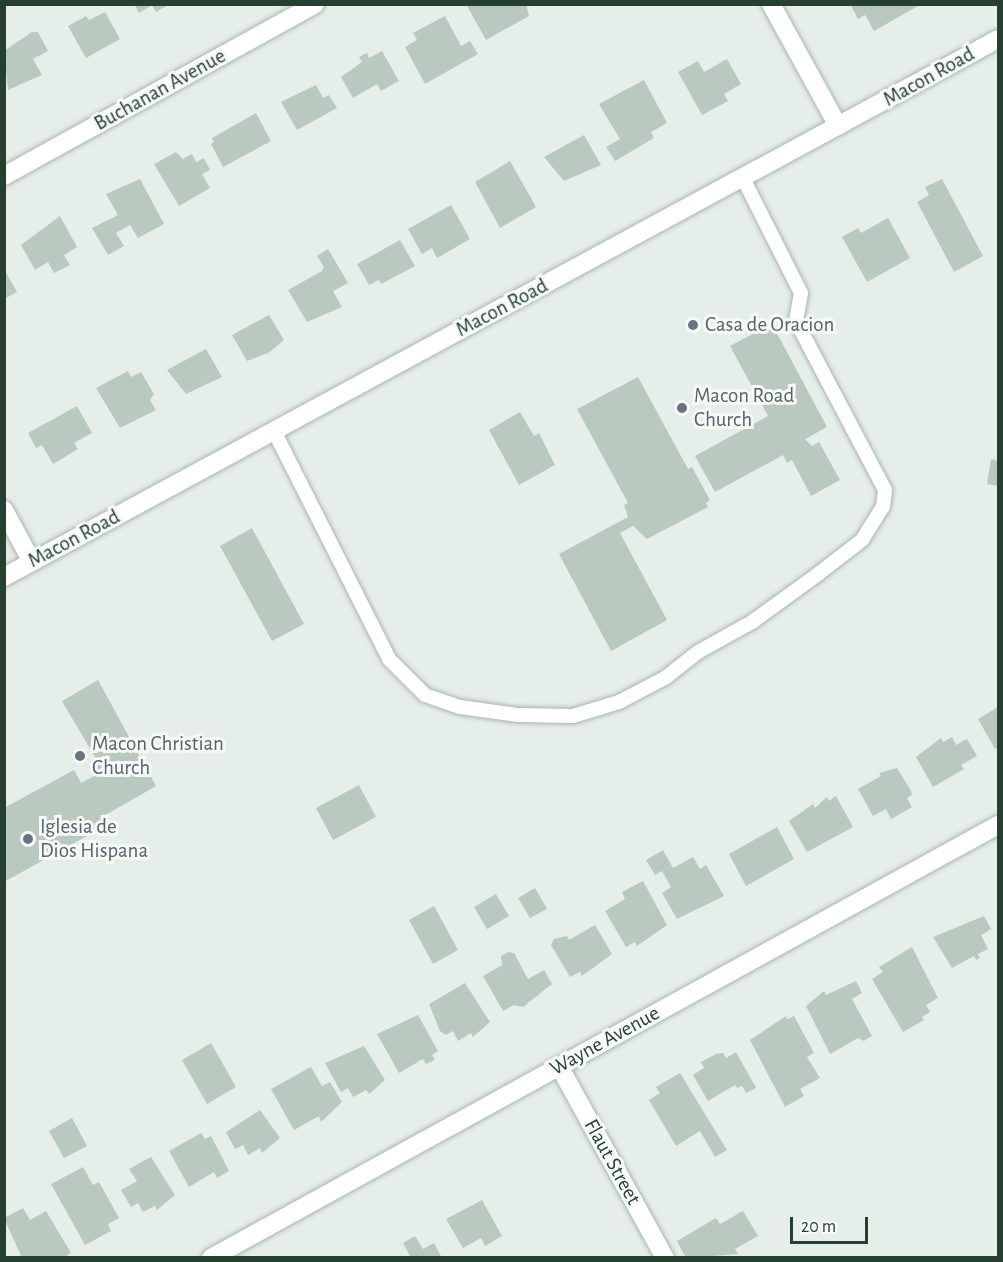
<!DOCTYPE html>
<style>
body{margin:0}
#map{position:relative;width:1003px;height:1262px;overflow:hidden;background:#e5eee8;font-family:"Alegreya Sans",sans-serif}
div>[style]{position:absolute}
[style*='--x']{left:calc(var(--x)*1px);top:calc(var(--y)*1px);width:calc(var(--w)*1px);rotate:calc(var(--a)*1deg)}
.building>*{inset:0;background:#bac9c0}
.roads{filter:drop-shadow(0 0 2px #a8b6ad) drop-shadow(0 0 2px #a8b6ad)}
.lane>*{height:14px;margin:-7px;padding:0 7px;transform-origin:7px;border-radius:7px;background:#fff}
.street>*{height:18px;margin:-9px;padding:0 9px;transform-origin:9px;border-radius:9px;background:#fff}
.secondary>*{height:18px;margin:-9px;padding:0 9px;transform-origin:9px;border-radius:9px;background:#fff}
.dots>*{width:16px;height:16px;translate:-50% -50%;box-sizing:border-box;border:3px solid #f6faf7;border-radius:50%}
span{translate:-50% -50%;white-space:nowrap;text-align:center;line-height:1.15;-webkit-text-stroke:6px #f6faf7;paint-order:stroke}
.street-label{font-size:21px;color:#253f31}
.worship-label{font-size:21px;color:#5b616d}
.left{translate:0 -50%;text-align:left}
.frame{position:absolute;inset:0;border:6px solid #253f31;pointer-events:none}
.scale{position:absolute;left:790px;top:1217px;width:78px;height:27px;box-sizing:border-box;border:3px solid #253f31;border-top:0;padding-left:8px;font-size:18px;line-height:21px;white-space:nowrap;color:#253f31;-webkit-text-stroke:4px #f6faf7;paint-order:stroke}
</style>
<div id="map">
<div class="building">
<i style="clip-path:polygon(134px 4px,170px 4px,156px 12px,152px 5px,139px 13px)"></i>
<i style="clip-path:polygon(466px 4px,526px 4px,529px 16px,486px 40px)"></i>
<i style="clip-path:polygon(850px 4px,917px 4px,918px 6px,874px 31px,865px 15px,858px 19px)"></i>
<i style="clip-path:polygon(105px 12px,120px 39px,86px 58px,68px 26px,86px 16px,89px 20px)"></i>
<i style="clip-path:polygon(445px 16px,461px 46px,470px 41px,478px 54px,425px 84px,405px 47px,417px 40px,413px 33px)"></i>
<i style="clip-path:polygon(32px 32px,38px 32px,48px 51px,33px 59px,42px 75px,8px 90px,4px 51px)"></i>
<i style="clip-path:polygon(382px 51px,399px 81px,381px 91px,377px 84px,353px 98px,341px 77px,362px 62px,359px 57px,367px 53px,369px 58px)"></i>
<i style="clip-path:polygon(727px 59px,741px 84px,724px 94px,728px 101px,702px 115px,678px 72px,698px 61px,704px 72px)"></i>
<i style="clip-path:polygon(644px 80px,667px 123px,651px 132px,654px 138px,615px 161px,606px 147px,620px 139px,599px 104px)"></i>
<i style="clip-path:polygon(316px 85px,323px 98px,329px 95px,337px 108px,297px 130px,281px 102px)"></i>
<i style="clip-path:polygon(256px 113px,271px 141px,223px 167px,211px 144px,214px 142px,212px 138px)"></i>
<i style="clip-path:polygon(584px 135px,601px 165px,564px 181px,544px 157px)"></i>
<i style="clip-path:polygon(176px 152px,183px 159px,192px 154px,196px 162px,204px 158px,210px 170px,202px 174px,210px 188px,179px 206px,154px 164px)"></i>
<i style="clip-path:polygon(510px 161px,536px 207px,500px 228px,475px 182px)"></i>
<i style="clip-path:polygon(140px 179px,164px 224px,138px 238px,130px 225px,116px 233px,124px 246px,108px 255px,92px 228px,118px 215px,106px 194px)"></i>
<i style="clip-path:polygon(942px 179px,983px 256px,954px 272px,917px 202px,929px 195px,925px 187px)"></i>
<i style="clip-path:polygon(451px 205px,470px 239px,437px 258px,432px 248px,422px 254px,408px 229px)"></i>
<i style="clip-path:polygon(60px 216px,77px 247px,64px 255px,70px 265px,54px 273px,48px 262px,35px 270px,21px 245px)"></i>
<i style="clip-path:polygon(888px 218px,910px 258px,867px 282px,842px 237px,858px 228px,861px 233px)"></i>
<i style="clip-path:polygon(400px 240px,415px 266px,381px 284px,379px 280px,369px 285px,357px 264px)"></i>
<i style="clip-path:polygon(328px 249px,348px 283px,333px 291px,342px 307px,307px 322px,288px 290px,322px 271px,324px 267px,317px 256px)"></i>
<i style="clip-path:polygon(4px 269px,17px 292px,4px 299px)"></i>
<i style="clip-path:polygon(269px 315px,284px 340px,270px 352px,247px 361px,232px 335px)"></i>
<i style="clip-path:polygon(772px 324px,827px 427px,805px 439px,812px 446px,819px 442px,840px 480px,811px 496px,792px 460px,787px 463px,783px 455px,715px 492px,695px 456px,768px 416px,730px 346px)"></i>
<i style="clip-path:polygon(206px 349px,222px 377px,186px 394px,167px 370px)"></i>
<i style="clip-path:polygon(128px 371px,131px 377px,141px 372px,154px 394px,150px 400px,156px 410px,120px 428px,96px 388px)"></i>
<i style="clip-path:polygon(638px 377px,688px 469px,692px 467px,710px 500px,706px 503px,708px 507px,647px 539px,633px 526px,620px 533px,667px 620px,611px 651px,559px 554px,628px 517px,624px 505px,628px 503px,577px 409px)"></i>
<i style="clip-path:polygon(77px 406px,92px 433px,74px 443px,78px 449px,53px 464px,42px 445px,36px 448px,28px 433px)"></i>
<i style="clip-path:polygon(520px 412px,534px 436px,539px 433px,555px 465px,519px 485px,489px 430px)"></i>
<i style="clip-path:polygon(991px 459px,998px 461px,998px 486px,987px 484px)"></i>
<i style="clip-path:polygon(252px 528px,304px 624px,272px 641px,220px 546px)"></i>
<i style="clip-path:polygon(98px 680px,156px 786px,102px 817px,107px 825px,4px 882px,4px 808px,74px 770px,81px 783px,98px 774px,91px 761px,96px 759px,62px 701px)"></i>
<i style="clip-path:polygon(998px 707px,998px 747px,995px 749px,978px 719px)"></i>
<i style="clip-path:polygon(952px 737px,956px 745px,967px 739px,977px 756px,961px 765px,964px 769px,933px 787px,916px 757px,941px 738px,943px 742px)"></i>
<i style="clip-path:polygon(897px 768px,910px 789px,912px 795px,907px 798px,912px 807px,891px 819px,886px 809px,873px 816px,858px 789px,881px 776px,879px 773px)"></i>
<i style="clip-path:polygon(359px 785px,376px 817px,333px 840px,316px 808px)"></i>
<i style="clip-path:polygon(836px 796px,853px 827px,807px 852px,789px 821px,813px 804px,815px 808px,827px 797px,829px 801px)"></i>
<i style="clip-path:polygon(777px 827px,794px 859px,746px 886px,729px 854px)"></i>
<i style="clip-path:polygon(663px 850px,673px 868px,693px 857px,700px 869px,706px 865px,724px 896px,677px 919px,662px 893px,671px 887px,662px 871px,655px 875px,646px 860px)"></i>
<i style="clip-path:polygon(643px 881px,667px 925px,637px 946px,635px 942px,626px 947px,605px 911px,625px 899px,622px 892px)"></i>
<i style="clip-path:polygon(535px 888px,547px 909px,530px 918px,518px 898px)"></i>
<i style="clip-path:polygon(496px 894px,509px 916px,487px 929px,474px 907px)"></i>
<i style="clip-path:polygon(434px 906px,458px 950px,433px 964px,409px 920px)"></i>
<i style="clip-path:polygon(984px 916px,991px 929px,981px 935px,988px 949px,978px 954px,980px 958px,976px 960px,974px 956px,952px 968px,933px 937px)"></i>
<i style="clip-path:polygon(595px 925px,612px 954px,582px 976px,580px 972px,570px 977px,551px 945px,554px 939px,567px 936px,569px 940px)"></i>
<i style="clip-path:polygon(912px 947px,938px 998px,926px 1005px,930px 1012px,922px 1017px,924px 1020px,903px 1032px,872px 979px,883px 972px,879px 967px)"></i>
<i style="clip-path:polygon(508px 952px,514px 953px,528px 979px,544px 970px,552px 984px,523px 1007px,514px 1005px,503px 1011px,483px 976px,502px 965px,501px 956px)"></i>
<i style="clip-path:polygon(856px 981px,862px 993px,852px 999px,872px 1036px,864px 1041px,858px 1038px,830px 1054px,806px 1006px,824px 991px,826px 995px)"></i>
<i style="clip-path:polygon(465px 983px,490px 1022px,473px 1037px,471px 1033px,458px 1041px,453px 1031px,446px 1035px,440px 1031px,429px 1004px)"></i>
<i style="clip-path:polygon(418px 1015px,438px 1051px,432px 1055px,435px 1060px,426px 1064px,423px 1059px,399px 1073px,377px 1034px)"></i>
<i style="clip-path:polygon(786px 1016px,787px 1019px,794px 1016px,814px 1053px,807px 1057px,820px 1078px,800px 1089px,804px 1096px,785px 1107px,750px 1040px)"></i>
<i style="clip-path:polygon(211px 1043px,236px 1087px,207px 1104px,182px 1060px)"></i>
<i style="clip-path:polygon(364px 1046px,385px 1080px,369px 1094px,366px 1090px,353px 1097px,348px 1088px,341px 1092px,325px 1063px)"></i>
<i style="clip-path:polygon(736px 1052px,756px 1088px,746px 1093px,742px 1086px,737px 1088px,735px 1085px,708px 1101px,693px 1075px,704px 1068px,701px 1062px,716px 1054px,723px 1053px,726px 1058px)"></i>
<i style="clip-path:polygon(311px 1067px,322px 1086px,330px 1082px,342px 1102px,321px 1122px,319px 1116px,294px 1130px,271px 1089px)"></i>
<i style="clip-path:polygon(680px 1073px,727px 1150px,715px 1157px,700px 1131px,676px 1146px,649px 1100px,660px 1093px,656px 1087px)"></i>
<i style="clip-path:polygon(260px 1110px,280px 1138px,262px 1153px,260px 1148px,248px 1155px,243px 1145px,235px 1149px,226px 1132px)"></i>
<i style="clip-path:polygon(72px 1118px,87px 1146px,64px 1158px,49px 1131px)"></i>
<i style="clip-path:polygon(201px 1133px,205px 1139px,211px 1136px,229px 1171px,217px 1178px,214px 1172px,189px 1187px,169px 1151px)"></i>
<i style="clip-path:polygon(151px 1157px,175px 1195px,157px 1210px,155px 1206px,143px 1212px,138px 1203px,131px 1207px,121px 1190px,137px 1181px,129px 1169px)"></i>
<i style="clip-path:polygon(83px 1167px,93px 1185px,99px 1182px,119px 1218px,108px 1224px,111px 1231px,85px 1245px,51px 1184px)"></i>
<i style="clip-path:polygon(482px 1200px,502px 1236px,485px 1246px,481px 1238px,463px 1248px,446px 1219px)"></i>
<i style="clip-path:polygon(23px 1208px,30px 1220px,46px 1211px,71px 1253px,63px 1258px,22px 1258px,4px 1218px)"></i>
<i style="clip-path:polygon(743px 1211px,758px 1236px,735px 1249px,738px 1254px,686px 1258px,677px 1241px,716px 1218px,720px 1224px)"></i>
<i style="clip-path:polygon(415px 1236px,423px 1249px,434px 1243px,442px 1258px,406px 1258px,410px 1256px,403px 1243px)"></i>
</div>
<div class="roads">
<div class="lane">
<i style="--x:274;--y:431;--w:255;--a:63.2"></i>
<i style="--x:389;--y:659;--w:51;--a:45"></i>
<i style="--x:425;--y:695;--w:37;--a:19"></i>
<i style="--x:460;--y:707;--w:59;--a:7.9"></i>
<i style="--x:518;--y:715;--w:55;--a:1"></i>
<i style="--x:573;--y:716;--w:48;--a:-16.9"></i>
<i style="--x:619;--y:702;--w:52;--a:-27.6"></i>
<i style="--x:665;--y:678;--w:42;--a:-38.2"></i>
<i style="--x:698;--y:652;--w:62;--a:-29.1"></i>
<i style="--x:752;--y:622;--w:82;--a:-36"></i>
<i style="--x:818;--y:574;--w:56;--a:-37.7"></i>
<i style="--x:862;--y:540;--w:39;--a:-58"></i>
<i style="--x:883;--y:507;--w:17;--a:-83"></i>
<i style="--x:885;--y:490;--w:191;--a:-117.8"></i>
<i style="--x:796;--y:321;--w:28;--a:-80"></i>
<i style="--x:801;--y:293;--w:129;--a:-116.8"></i>
</div>
<div class="street">
<i style="--x:771;--y:4;--w:139;--a:61.2"></i>
<i style="--x:4;--y:176;--w:355;--a:-28.9"></i>
<i style="--x:4;--y:510;--w:59;--a:61.7"></i>
<i style="--x:559;--y:1066;--w:219;--a:61.1"></i>
<i style="--x:211;--y:1258;--w:898;--a:-28.82"></i>
</div>
<div class="secondary">
<i style="--x:4;--y:577;--w:1130;--a:-28.42"></i>
</div>
</div>
<div class="dots">
<i style="left:693px;top:325px;background:#6b7280"></i>
<i style="left:682px;top:408px;background:#6b7280"></i>
<i style="left:80px;top:756px;background:#6b7280"></i>
<i style="left:28px;top:839px;background:#6b7280"></i>
</div>
<div class="street-label">
<span style="left:929px;top:77px;rotate:-29deg">Macon Road</span>
<span style="left:160px;top:90px;rotate:-29deg">Buchanan Avenue</span>
<span style="left:502px;top:308px;rotate:-28deg">Macon Road</span>
<span style="left:74px;top:539px;rotate:-28deg">Macon Road</span>
<span style="left:605px;top:1041px;rotate:-29deg">Wayne Avenue</span>
<span style="left:612px;top:1162px;rotate:61deg">Flaut Street</span>
</div>
<div class="worship-label">
<span class="left" style="left:705px;top:325px">Casa de Oracion</span>
<span class="left" style="left:694px;top:408px">Macon Road<br>Church</span>
<span class="left" style="left:92px;top:756px">Macon Christian<br>Church</span>
<span class="left" style="left:40px;top:839px">Iglesia de<br>Dios Hispana</span>
</div>
<div class="frame"></div>
<div class="scale">20 m</div>
</div>
